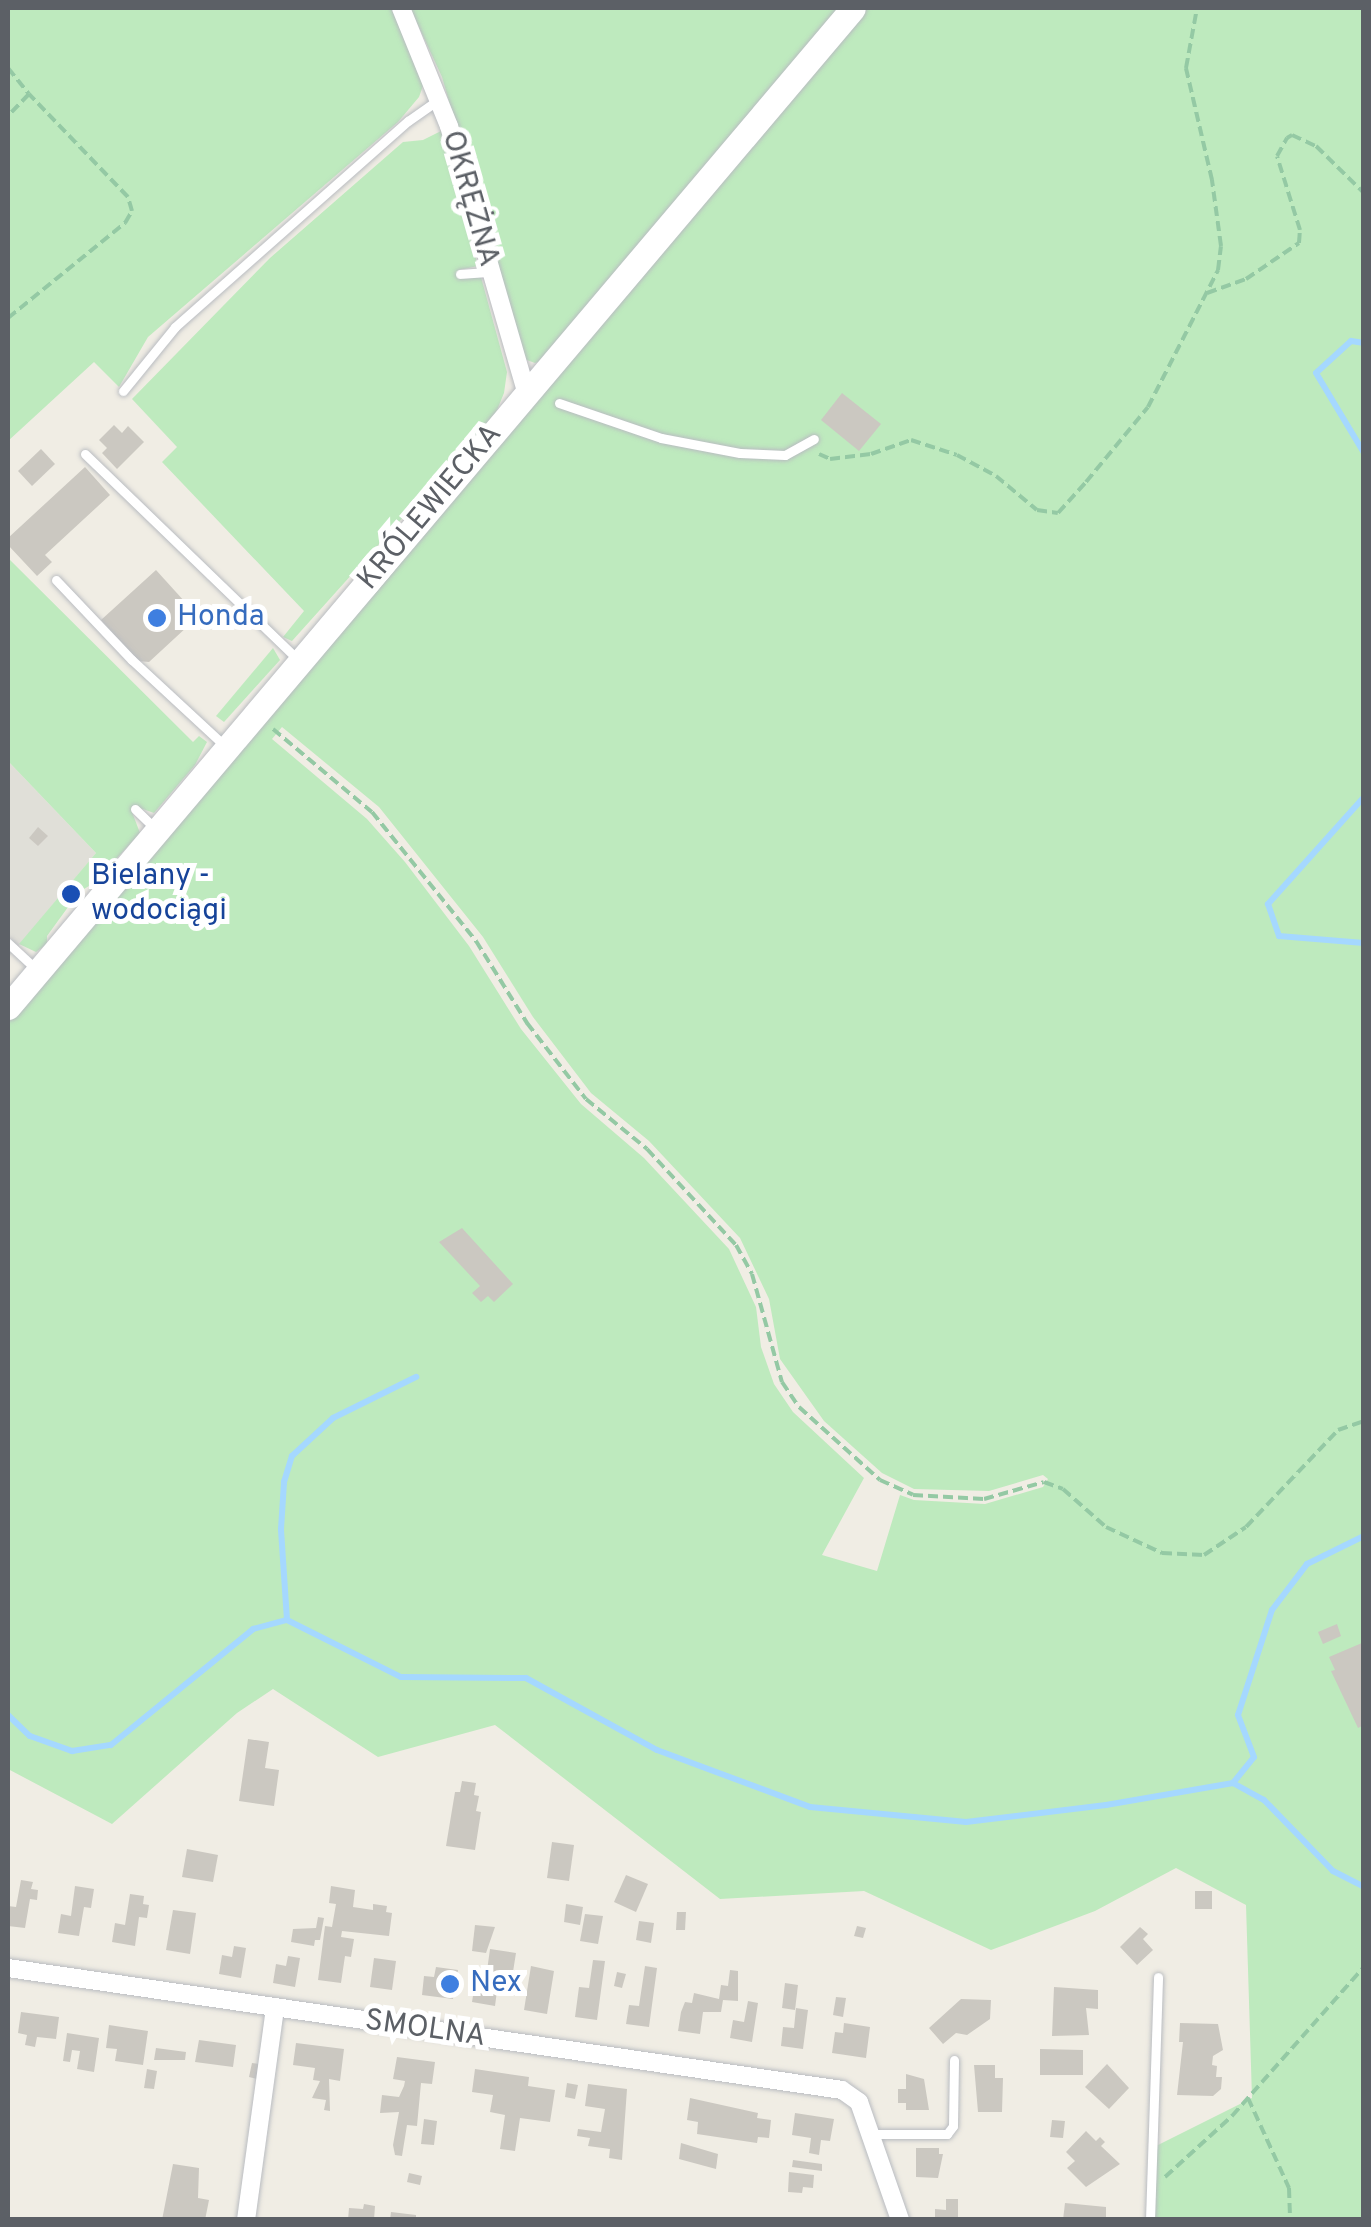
<!DOCTYPE html>
<meta charset="utf-8">
<style>
body{margin:0}
#map{position:relative;width:1371px;height:2227px;overflow:hidden;background:#f0ede4;font-family:Overpass,sans-serif}
div>[style]{position:absolute}
[style*='--x']{left:calc(var(--x)*1px);top:calc(var(--y)*1px);width:calc(var(--w)*1px);rotate:calc(var(--a)*1deg)}
.industrial>*{inset:0;background:#e0dfd8}
.green>*{inset:0;background:#beeabe}
.stream>*{height:6px;margin:-3px;padding:0 3px;transform-origin:3px;border-radius:3px;background:#a5d8ff}
.building>*{inset:0;background:#cbc8c1}
.path>*{height:4px;margin-top:-2px;transform-origin:0;background:repeating-linear-gradient(90deg,#94c9a4 0 10px,transparent 0 15px)}
.roads{filter:drop-shadow(0 0 2px #b9bcc1) drop-shadow(0 0 2px #b9bcc1)}
.service>*{height:9px;margin:-4.5px;padding:0 4.5px;transform-origin:4.5px;border-radius:4.5px;background:#fff}
.minor>*{height:18px;margin:-9px;padding:0 9px;transform-origin:9px;border-radius:9px;background:#fff}
.secondary>*{height:25px;margin:-12.5px;padding:0 12.5px;transform-origin:12.5px;border-radius:12.5px;background:#fff}
.dots>*{width:28px;height:28px;translate:-50% -50%;box-sizing:border-box;border:5px solid #fff;border-radius:50%}
span{translate:-50% -50%;white-space:nowrap;text-align:center;line-height:1.15;-webkit-text-stroke:10px #fff;paint-order:stroke}
.street-label{font-size:30px;color:#5c6066}
.shop-label{font-size:30px;color:#366cbe}
.left{translate:0 -50%;text-align:left}
.transit-label{font-size:30px;color:#164399}
.frame{position:absolute;inset:0;border:10px solid #5c6066;pointer-events:none}
</style>
<div id="map">
<div class="industrial">
<i style="clip-path:polygon(8px 761px,96px 853px,8px 958px)"></i>
</div>
<div class="green">
<i style="clip-path:polygon(8px 8px,391px 8px,424px 83px,419px 97px,398px 122px,148px 337px,119px 387px,94px 362px,8px 441px)"></i>
<i style="clip-path:polygon(410px 8px,840px 8px,542px 361px,535px 363px,524px 359px,520px 350px,442px 77px)"></i>
<i style="clip-path:polygon(evenodd,864px 8px,1363px 8px,1363px 2219px,1150px 2219px,1154px 2147px,1252px 2098px,1246px 1905px,1176px 1868px,1095px 1911px,991px 1950px,864px 1891px,720px 1899px,495px 1725px,378px 1757px,273px 1689px,237px 1713px,112px 1824px,8px 1769px,8px 1023px,864px 8px,282px 727px,379px 807px,483px 937px,533px 1017px,591px 1093px,649px 1141px,740px 1238px,769px 1299px,780px 1359px,824px 1421px,882px 1473px,914px 1489px,989px 1491px,1043px 1475px,1048px 1479px,1043px 1487px,985px 1504px,914px 1500px,900px 1495px,877px 1571px,822px 1555px,864px 1478px,793px 1412px,774px 1384px,761px 1347px,756px 1307px,729px 1249px,644px 1158px,581px 1104px,521px 1029px,469px 946px,405px 862px,367px 819px,272px 739px,282px 727px)"></i>
<i style="clip-path:polygon(441px 131px,478px 266px,459px 270px,462px 278px,481px 277px,507px 372px,504px 393px,495px 415px,292px 641px,283px 637px,304px 611px,162px 462px,177px 447px,132px 399px,270px 258px,403px 142px,423px 140px)"></i>
<i style="clip-path:polygon(8px 558px,193px 742px,199px 736px,207px 742px,195px 765px,154px 813px,137px 807px,132px 812px,140px 833px,94px 883px,79px 892px,47px 936px,47px 944px,36px 952px,19px 944px,96px 853px,8px 761px)"></i>
<i style="clip-path:polygon(273px 648px,280px 660px,224px 722px,216px 716px)"></i>
</div>
<div class="stream">
<i style="--x:1364;--y:343;--w:13;--a:-171"></i>
<i style="--x:1351;--y:341;--w:47;--a:137.6"></i>
<i style="--x:1316;--y:373;--w:93;--a:59"></i>
<i style="--x:1364;--y:797;--w:144;--a:131.9"></i>
<i style="--x:1268;--y:904;--w:34;--a:71"></i>
<i style="--x:1279;--y:936;--w:85;--a:4.7"></i>
<i style="--x:287;--y:1620;--w:91;--a:-93.8"></i>
<i style="--x:281;--y:1529;--w:47;--a:-86.3"></i>
<i style="--x:284;--y:1482;--w:27;--a:-73"></i>
<i style="--x:292;--y:1456;--w:56;--a:-42.8"></i>
<i style="--x:333;--y:1418;--w:93;--a:-26.3"></i>
<i style="--x:8;--y:1715;--w:30;--a:44"></i>
<i style="--x:30;--y:1736;--w:45;--a:19.7"></i>
<i style="--x:72;--y:1751;--w:39;--a:-9"></i>
<i style="--x:111;--y:1745;--w:183;--a:-39.2"></i>
<i style="--x:253;--y:1629;--w:35;--a:-15"></i>
<i style="--x:287;--y:1620;--w:127;--a:26.6"></i>
<i style="--x:401;--y:1677;--w:125;--a:0.5"></i>
<i style="--x:526;--y:1678;--w:149;--a:28.8"></i>
<i style="--x:657;--y:1750;--w:163;--a:20.4"></i>
<i style="--x:810;--y:1807;--w:157;--a:5.5"></i>
<i style="--x:966;--y:1822;--w:141;--a:-6.9"></i>
<i style="--x:1106;--y:1805;--w:129;--a:-9.8"></i>
<i style="--x:1233;--y:1783;--w:33;--a:-51"></i>
<i style="--x:1254;--y:1757;--w:45;--a:-110.9"></i>
<i style="--x:1238;--y:1715;--w:110;--a:-72.1"></i>
<i style="--x:1272;--y:1610;--w:58;--a:-52.7"></i>
<i style="--x:1307;--y:1564;--w:64;--a:-26.2"></i>
<i style="--x:1233;--y:1783;--w:35;--a:29"></i>
<i style="--x:1264;--y:1800;--w:99;--a:45.8"></i>
<i style="--x:1333;--y:1871;--w:35;--a:27"></i>
</div>
<div class="building">
<i style="clip-path:polygon(842px 393px,881px 424px,859px 451px,821px 420px)"></i>
<i style="clip-path:polygon(114px 425px,122px 433px,128px 426px,144px 442px,117px 469px,102px 453px,107px 448px,99px 440px)"></i>
<i style="clip-path:polygon(41px 449px,55px 464px,32px 486px,18px 471px)"></i>
<i style="clip-path:polygon(85px 467px,110px 495px,45px 555px,52px 562px,37px 576px,8px 545px,8px 538px)"></i>
<i style="clip-path:polygon(156px 570px,185px 602px,211px 608px,213px 615px,199px 628px,188px 626px,149px 662px,138px 661px,101px 620px)"></i>
<i style="clip-path:polygon(38px 827px,48px 836px,38px 846px,29px 838px)"></i>
<i style="clip-path:polygon(462px 1228px,513px 1284px,494px 1302px,488px 1296px,481px 1302px,472px 1293px,480px 1286px,439px 1242px)"></i>
<i style="clip-path:polygon(1337px 1624px,1341px 1636px,1323px 1644px,1318px 1632px)"></i>
<i style="clip-path:polygon(1362px 1643px,1364px 1725px,1358px 1728px,1331px 1671px,1335px 1670px,1329px 1657px)"></i>
<i style="clip-path:polygon(248px 1739px,269px 1742px,265px 1768px,279px 1770px,274px 1806px,239px 1801px)"></i>
<i style="clip-path:polygon(462px 1781px,476px 1783px,474px 1795px,479px 1796px,476px 1811px,481px 1812px,475px 1850px,446px 1846px,455px 1792px,460px 1792px)"></i>
<i style="clip-path:polygon(552px 1842px,574px 1845px,569px 1881px,547px 1878px)"></i>
<i style="clip-path:polygon(187px 1849px,218px 1855px,213px 1882px,182px 1877px)"></i>
<i style="clip-path:polygon(626px 1875px,648px 1884px,636px 1912px,614px 1902px)"></i>
<i style="clip-path:polygon(21px 1880px,33px 1882px,31px 1889px,38px 1890px,37px 1900px,30px 1899px,25px 1928px,8px 1926px,8px 1906px,16px 1907px)"></i>
<i style="clip-path:polygon(75px 1886px,94px 1889px,91px 1908px,84px 1907px,79px 1936px,58px 1933px,61px 1914px,71px 1916px)"></i>
<i style="clip-path:polygon(331px 1886px,355px 1890px,353px 1907px,373px 1910px,373px 1904px,387px 1906px,386px 1912px,392px 1913px,389px 1936px,342px 1931px,341px 1937px,354px 1939px,351px 1957px,345px 1956px,341px 1983px,318px 1980px,325px 1926px,332px 1927px,336px 1904px,329px 1903px)"></i>
<i style="clip-path:polygon(1195px 1891px,1212px 1891px,1212px 1909px,1195px 1909px)"></i>
<i style="clip-path:polygon(130px 1894px,144px 1896px,143px 1904px,149px 1905px,147px 1918px,139px 1917px,135px 1946px,112px 1942px,115px 1923px,125px 1925px)"></i>
<i style="clip-path:polygon(566px 1904px,583px 1907px,580px 1925px,564px 1922px)"></i>
<i style="clip-path:polygon(173px 1910px,196px 1913px,190px 1954px,166px 1950px)"></i>
<i style="clip-path:polygon(677px 1912px,686px 1912px,685px 1930px,676px 1930px)"></i>
<i style="clip-path:polygon(585px 1914px,603px 1916px,598px 1944px,580px 1941px)"></i>
<i style="clip-path:polygon(318px 1917px,324px 1918px,320px 1940px,315px 1940px,314px 1946px,291px 1942px,293px 1929px,316px 1928px)"></i>
<i style="clip-path:polygon(639px 1921px,654px 1923px,651px 1943px,636px 1940px)"></i>
<i style="clip-path:polygon(475px 1925px,495px 1927px,486px 1953px,472px 1951px)"></i>
<i style="clip-path:polygon(857px 1926px,866px 1928px,863px 1938px,854px 1936px)"></i>
<i style="clip-path:polygon(1140px 1927px,1148px 1934px,1143px 1939px,1153px 1950px,1137px 1965px,1120px 1947px)"></i>
<i style="clip-path:polygon(234px 1946px,246px 1948px,241px 1978px,219px 1974px,222px 1955px,232px 1957px)"></i>
<i style="clip-path:polygon(490px 1949px,516px 1953px,512px 1978px,499px 1976px,495px 2006px,472px 2002px,475px 1983px,485px 1985px)"></i>
<i style="clip-path:polygon(288px 1956px,300px 1958px,295px 1987px,273px 1983px,276px 1964px,286px 1966px)"></i>
<i style="clip-path:polygon(374px 1958px,396px 1961px,392px 1990px,370px 1987px)"></i>
<i style="clip-path:polygon(593px 1960px,605px 1961px,597px 2020px,575px 2017px,579px 1987px,589px 1988px)"></i>
<i style="clip-path:polygon(531px 1966px,554px 1971px,547px 2014px,524px 2010px)"></i>
<i style="clip-path:polygon(645px 1966px,657px 1968px,649px 2027px,626px 2024px,629px 2005px,639px 2006px)"></i>
<i style="clip-path:polygon(436px 1967px,458px 1970px,453px 1999px,422px 1995px,424px 1976px,434px 1977px)"></i>
<i style="clip-path:polygon(730px 1970px,738px 1971px,738px 2001px,723px 2000px,721px 2012px,703px 2012px,700px 2034px,678px 2031px,681px 2012px,685px 2002px,692px 2003px,694px 1993px,719px 1999px,721px 1985px,728px 1986px)"></i>
<i style="clip-path:polygon(617px 1972px,626px 1974px,622px 1988px,614px 1986px)"></i>
<i style="clip-path:polygon(785px 1983px,798px 1985px,795px 2010px,782px 2008px)"></i>
<i style="clip-path:polygon(1054px 1987px,1098px 1990px,1098px 2009px,1086px 2008px,1089px 2035px,1052px 2036px)"></i>
<i style="clip-path:polygon(836px 1997px,846px 1998px,843px 2017px,833px 2015px)"></i>
<i style="clip-path:polygon(961px 1999px,991px 2000px,990px 2019px,967px 2035px,956px 2033px,943px 2044px,929px 2028px)"></i>
<i style="clip-path:polygon(748px 2001px,758px 2003px,752px 2042px,730px 2038px,733px 2020px,744px 2022px)"></i>
<i style="clip-path:polygon(796px 2008px,808px 2010px,803px 2049px,781px 2046px,783px 2027px,794px 2028px)"></i>
<i style="clip-path:polygon(21px 2012px,59px 2017px,56px 2039px,37px 2037px,35px 2047px,25px 2045px,27px 2035px,18px 2033px)"></i>
<i style="clip-path:polygon(844px 2023px,870px 2027px,866px 2058px,832px 2053px,835px 2032px,843px 2033px)"></i>
<i style="clip-path:polygon(1180px 2023px,1218px 2024px,1223px 2050px,1213px 2056px,1212px 2065px,1217px 2066px,1216px 2077px,1222px 2077px,1221px 2089px,1213px 2096px,1177px 2095px,1183px 2042px,1179px 2042px)"></i>
<i style="clip-path:polygon(109px 2025px,148px 2031px,143px 2065px,115px 2061px,117px 2049px,106px 2048px)"></i>
<i style="clip-path:polygon(67px 2033px,99px 2038px,94px 2072px,77px 2069px,80px 2051px,72px 2050px,70px 2062px,63px 2061px)"></i>
<i style="clip-path:polygon(199px 2040px,236px 2045px,233px 2067px,195px 2062px)"></i>
<i style="clip-path:polygon(296px 2043px,344px 2049px,340px 2081px,329px 2079px,330px 2111px,324px 2110px,326px 2100px,312px 2098px,320px 2081px,313px 2080px,315px 2068px,293px 2065px)"></i>
<i style="clip-path:polygon(156px 2048px,186px 2052px,185px 2060px,154px 2060px)"></i>
<i style="clip-path:polygon(1040px 2049px,1083px 2050px,1083px 2075px,1040px 2075px)"></i>
<i style="clip-path:polygon(397px 2057px,435px 2062px,432px 2084px,421px 2083px,417px 2126px,407px 2125px,402px 2156px,395px 2155px,393px 2145px,399px 2112px,380px 2113px,382px 2095px,399px 2097px,404px 2086px,405px 2081px,393px 2079px)"></i>
<i style="clip-path:polygon(252px 2063px,259px 2064px,257px 2079px,249px 2077px)"></i>
<i style="clip-path:polygon(1107px 2064px,1129px 2088px,1109px 2109px,1085px 2087px)"></i>
<i style="clip-path:polygon(974px 2065px,995px 2065px,995px 2078px,1003px 2078px,1002px 2112px,978px 2112px)"></i>
<i style="clip-path:polygon(147px 2069px,157px 2071px,154px 2089px,144px 2088px)"></i>
<i style="clip-path:polygon(475px 2069px,529px 2077px,528px 2086px,555px 2090px,550px 2122px,520px 2118px,515px 2151px,500px 2149px,505px 2115px,490px 2112px,493px 2095px,472px 2092px)"></i>
<i style="clip-path:polygon(906px 2074px,924px 2079px,929px 2110px,906px 2110px,906px 2103px,898px 2103px,898px 2089px,906px 2089px)"></i>
<i style="clip-path:polygon(567px 2083px,578px 2085px,575px 2099px,565px 2097px)"></i>
<i style="clip-path:polygon(588px 2084px,627px 2089px,622px 2160px,609px 2158px,610px 2149px,588px 2146px,590px 2138px,577px 2136px,578px 2129px,601px 2132px,605px 2109px,585px 2106px)"></i>
<i style="clip-path:polygon(690px 2098px,758px 2113px,757px 2118px,771px 2120px,769px 2138px,758px 2137px,757px 2143px,697px 2134px,698px 2122px,687px 2120px)"></i>
<i style="clip-path:polygon(795px 2113px,834px 2119px,830px 2141px,821px 2140px,819px 2155px,809px 2153px,811px 2138px,792px 2135px)"></i>
<i style="clip-path:polygon(424px 2119px,437px 2121px,434px 2145px,421px 2144px)"></i>
<i style="clip-path:polygon(1052px 2120px,1065px 2121px,1063px 2138px,1050px 2137px)"></i>
<i style="clip-path:polygon(1086px 2131px,1096px 2141px,1100px 2137px,1105px 2142px,1101px 2146px,1120px 2164px,1086px 2187px,1067px 2168px,1075px 2161px,1066px 2152px)"></i>
<i style="clip-path:polygon(681px 2143px,718px 2154px,716px 2169px,679px 2159px)"></i>
<i style="clip-path:polygon(916px 2148px,939px 2148px,939px 2154px,943px 2154px,938px 2178px,916px 2177px)"></i>
<i style="clip-path:polygon(793px 2160px,822px 2164px,822px 2171px,792px 2167px)"></i>
<i style="clip-path:polygon(173px 2164px,199px 2168px,198px 2198px,209px 2200px,205px 2220px,162px 2220px)"></i>
<i style="clip-path:polygon(789px 2172px,814px 2175px,813px 2188px,803px 2187px,802px 2193px,788px 2192px)"></i>
<i style="clip-path:polygon(409px 2173px,422px 2176px,420px 2185px,407px 2182px)"></i>
<i style="clip-path:polygon(946px 2199px,958px 2199px,958px 2220px,935px 2220px,935px 2209px,946px 2210px)"></i>
<i style="clip-path:polygon(1065px 2203px,1106px 2207px,1106px 2220px,1063px 2220px)"></i>
<i style="clip-path:polygon(364px 2204px,375px 2206px,374px 2220px,348px 2220px,349px 2208px,363px 2209px)"></i>
<i style="clip-path:polygon(391px 2212px,416px 2215px,416px 2220px,390px 2220px)"></i>
</div>
<div class="path">
<i style="--x:8;--y:68;--w:33;--a:51"></i>
<i style="--x:29;--y:94;--w:30;--a:134"></i>
<i style="--x:1207;--y:293;--w:41;--a:-19.7"></i>
<i style="--x:1246;--y:279;--w:64;--a:-34.2"></i>
<i style="--x:1299;--y:243;--w:13;--a:-86"></i>
<i style="--x:1300;--y:230;--w:77;--a:-107.3"></i>
<i style="--x:1277;--y:156;--w:21;--a:-61"></i>
<i style="--x:1287;--y:138;--w:6;--a:-31"></i>
<i style="--x:1292;--y:135;--w:26;--a:25"></i>
<i style="--x:1316;--y:146;--w:67;--a:44.4"></i>
<i style="--x:8;--y:318;--w:151;--a:-39.1"></i>
<i style="--x:125;--y:223;--w:14;--a:-60"></i>
<i style="--x:132;--y:211;--w:15;--a:-106"></i>
<i style="--x:128;--y:197;--w:143;--a:-133.9"></i>
<i style="--x:819;--y:454;--w:12;--a:24"></i>
<i style="--x:830;--y:459;--w:41;--a:-7"></i>
<i style="--x:871;--y:454;--w:42;--a:-19.3"></i>
<i style="--x:911;--y:440;--w:48;--a:18.1"></i>
<i style="--x:957;--y:455;--w:44;--a:28.3"></i>
<i style="--x:996;--y:476;--w:53;--a:39.7"></i>
<i style="--x:1037;--y:510;--w:21;--a:8"></i>
<i style="--x:1058;--y:513;--w:42;--a:-47.9"></i>
<i style="--x:1086;--y:482;--w:97;--a:-50.4"></i>
<i style="--x:1148;--y:407;--w:154;--a:-62.9"></i>
<i style="--x:1218;--y:270;--w:24;--a:-83"></i>
<i style="--x:1221;--y:246;--w:67;--a:-97.8"></i>
<i style="--x:1212;--y:180;--w:115;--a:-103.1"></i>
<i style="--x:1186;--y:68;--w:61;--a:-79.6"></i>
<i style="--x:273;--y:729;--w:129;--a:40"></i>
<i style="--x:372;--y:812;--w:166;--a:51.1"></i>
<i style="--x:476;--y:941;--w:97;--a:58.1"></i>
<i style="--x:527;--y:1023;--w:96;--a:52.2"></i>
<i style="--x:586;--y:1099;--w:79;--a:39.3"></i>
<i style="--x:647;--y:1149;--w:131;--a:47.2"></i>
<i style="--x:736;--y:1245;--w:33;--a:61"></i>
<i style="--x:752;--y:1274;--w:112;--a:74.5"></i>
<i style="--x:782;--y:1382;--w:30;--a:56"></i>
<i style="--x:799;--y:1407;--w:109;--a:42"></i>
<i style="--x:880;--y:1480;--w:36;--a:24"></i>
<i style="--x:913;--y:1495;--w:71;--a:3.2"></i>
<i style="--x:984;--y:1499;--w:62;--a:-15.8"></i>
<i style="--x:1044;--y:1482;--w:20;--a:20"></i>
<i style="--x:1063;--y:1489;--w:57;--a:41.5"></i>
<i style="--x:1106;--y:1527;--w:62;--a:24.9"></i>
<i style="--x:1162;--y:1553;--w:42;--a:2.7"></i>
<i style="--x:1204;--y:1555;--w:50;--a:-33.7"></i>
<i style="--x:1246;--y:1527;--w:134;--a:-46.5"></i>
<i style="--x:1338;--y:1430;--w:28;--a:-19"></i>
<i style="--x:1248;--y:2098;--w:99;--a:65.5"></i>
<i style="--x:1289;--y:2188;--w:32;--a:88"></i>
<i style="--x:1165;--y:2177;--w:91;--a:-42.3"></i>
<i style="--x:1232;--y:2116;--w:199;--a:-48.5"></i>
</div>
<div class="roads">
<div class="service">
<i style="--x:460;--y:274;--w:30;--a:-4"></i>
<i style="--x:123;--y:391;--w:82;--a:-50.9"></i>
<i style="--x:175;--y:327;--w:311;--a:-41.5"></i>
<i style="--x:408;--y:121;--w:37;--a:-35"></i>
<i style="--x:559;--y:403;--w:108;--a:18.9"></i>
<i style="--x:661;--y:438;--w:80;--a:10.8"></i>
<i style="--x:740;--y:453;--w:45;--a:2.5"></i>
<i style="--x:785;--y:455;--w:33;--a:-29"></i>
<i style="--x:85;--y:454;--w:296;--a:44"></i>
<i style="--x:56;--y:580;--w:110;--a:46.5"></i>
<i style="--x:132;--y:660;--w:127;--a:42.8"></i>
<i style="--x:135;--y:809;--w:28;--a:44"></i>
<i style="--x:8;--y:943;--w:38;--a:43"></i>
<i style="--x:871;--y:2134;--w:76;--a:0"></i>
<i style="--x:947;--y:2134;--w:10;--a:-53"></i>
<i style="--x:953;--y:2126;--w:66;--a:-89.1"></i>
<i style="--x:1150;--y:2220;--w:243;--a:-88.1"></i>
</div>
<div class="minor">
<i style="--x:401;--y:8;--w:127;--a:67.9"></i>
<i style="--x:449;--y:126;--w:280;--a:73.8"></i>
<i style="--x:8;--y:1968;--w:843;--a:8.32"></i>
<i style="--x:842;--y:2090;--w:21;--a:35"></i>
<i style="--x:859;--y:2102;--w:125;--a:70.8"></i>
<i style="--x:246;--y:2220;--w:213;--a:-82.2"></i>
</div>
<div class="secondary">
<i style="--x:8;--y:1007;--w:1308;--a:-49.77"></i>
</div>
</div>
<div class="dots">
<i style="left:157px;top:618px;background:#3f7fe0"></i>
<i style="left:71px;top:894px;background:#1a4fb4"></i>
<i style="left:450px;top:1984px;background:#3f7fe0"></i>
</div>
<div class="street-label">
<span style="left:469px;top:199px;rotate:74deg">OKRĘŻNA</span>
<span style="left:431px;top:508px;rotate:-50deg">KRÓLEWIECKA</span>
<span style="left:425px;top:2030px;rotate:8deg">SMOLNA</span>
</div>
<div class="shop-label">
<span class="left" style="left:177px;top:618px">Honda</span>
<span class="left" style="left:470px;top:1984px">Nex</span>
</div>
<div class="transit-label">
<span class="left" style="left:91px;top:894px">Bielany -<br>wodociągi</span>
</div>
<div class="frame"></div>
</div>
